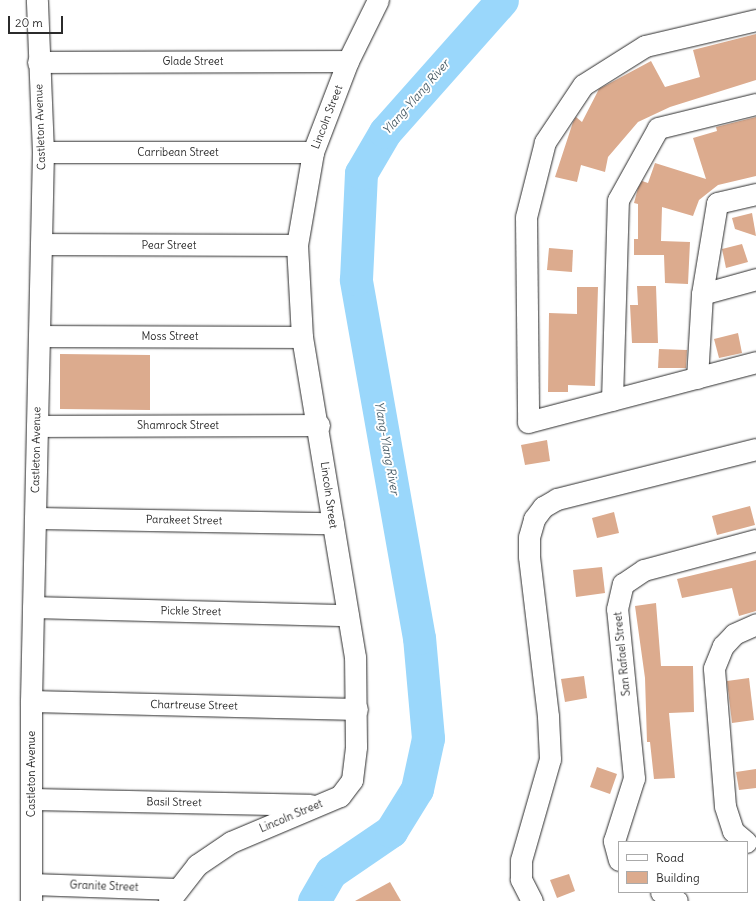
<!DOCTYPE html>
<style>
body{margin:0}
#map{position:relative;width:756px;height:901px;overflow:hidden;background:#fff;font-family:Delius,sans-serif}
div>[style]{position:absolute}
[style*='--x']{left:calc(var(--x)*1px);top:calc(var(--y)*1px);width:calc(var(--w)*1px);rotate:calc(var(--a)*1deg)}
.river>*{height:33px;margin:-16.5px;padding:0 16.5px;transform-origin:16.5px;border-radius:16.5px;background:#9ad7fb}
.building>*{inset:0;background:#dcab8e}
.roads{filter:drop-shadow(0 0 1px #2b2b2b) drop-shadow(0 0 1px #2b2b2b)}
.minor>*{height:21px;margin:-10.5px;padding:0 10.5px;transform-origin:10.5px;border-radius:10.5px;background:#fff}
span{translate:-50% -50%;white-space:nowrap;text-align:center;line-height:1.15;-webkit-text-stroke:4px #fff;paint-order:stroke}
.street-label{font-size:11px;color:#2b2b2b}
.water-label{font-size:12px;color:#4c5f69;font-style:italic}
.legend{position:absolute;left:618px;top:841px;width:130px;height:52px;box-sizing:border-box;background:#fff;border:1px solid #aaa;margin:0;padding:5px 7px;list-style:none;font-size:12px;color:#2b2b2b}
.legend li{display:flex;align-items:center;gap:8px;height:20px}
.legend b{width:20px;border:1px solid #aaa}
.scale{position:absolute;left:8px;top:16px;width:55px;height:18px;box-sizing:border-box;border:2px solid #2b2b2b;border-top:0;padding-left:5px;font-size:12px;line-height:14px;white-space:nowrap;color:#2b2b2b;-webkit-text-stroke:3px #fff;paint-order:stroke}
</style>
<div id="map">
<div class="river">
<i style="--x:314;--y:901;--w:34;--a:-60"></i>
<i style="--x:331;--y:872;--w:73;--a:-34.3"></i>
<i style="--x:391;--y:831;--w:49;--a:-58.2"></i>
<i style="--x:417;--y:789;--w:52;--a:-77.8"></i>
<i style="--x:428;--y:738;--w:100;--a:-95.1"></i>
<i style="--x:419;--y:638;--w:364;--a:-100"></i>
<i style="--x:356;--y:279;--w:106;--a:-87.3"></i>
<i style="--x:361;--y:173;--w:48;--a:-59.7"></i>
<i style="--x:385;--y:132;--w:176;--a:-48.4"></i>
</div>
<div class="building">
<i style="clip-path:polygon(756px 34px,756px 80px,670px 107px,638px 122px,608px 157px,605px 172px,581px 165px,577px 182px,555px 177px,573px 122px,576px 117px,582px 122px,599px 89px,651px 61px,665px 87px,700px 77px,693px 50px)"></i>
<i style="clip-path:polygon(756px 117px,756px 176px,718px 185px,699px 200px,693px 216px,662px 207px,661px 241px,690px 242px,688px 284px,665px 283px,664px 255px,634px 255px,634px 239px,638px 239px,638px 204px,634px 203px,638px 188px,642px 181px,648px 183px,655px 163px,706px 179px,693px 138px,717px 131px,716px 127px)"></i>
<i style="clip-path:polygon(752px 213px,756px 236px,735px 229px,732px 218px)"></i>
<i style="clip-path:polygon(742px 244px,748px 262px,726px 268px,722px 249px)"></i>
<i style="clip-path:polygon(549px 248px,573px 250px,572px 272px,547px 270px)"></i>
<i style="clip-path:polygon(637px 286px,656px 286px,658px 343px,632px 343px,630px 305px,638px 305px)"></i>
<i style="clip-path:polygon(577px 287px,598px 287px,595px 386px,568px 385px,568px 392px,548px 392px,549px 313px,577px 314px)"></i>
<i style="clip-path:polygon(738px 333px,742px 353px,719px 358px,714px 339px)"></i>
<i style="clip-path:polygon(659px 349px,687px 350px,686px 368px,658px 368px)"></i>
<i style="clip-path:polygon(60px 354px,150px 355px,150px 410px,60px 409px)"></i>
<i style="clip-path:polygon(547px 440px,550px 461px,525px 465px,521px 445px)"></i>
<i style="clip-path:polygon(750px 506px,755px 525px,717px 535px,712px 516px)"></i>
<i style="clip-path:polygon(614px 512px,619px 533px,597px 538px,592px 518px)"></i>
<i style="clip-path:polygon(756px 560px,756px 611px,739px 616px,732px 588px,682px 598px,677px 579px)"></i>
<i style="clip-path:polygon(602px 567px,605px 593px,576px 597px,573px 570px)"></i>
<i style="clip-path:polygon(656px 603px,661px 666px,693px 666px,694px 712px,669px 713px,675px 778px,654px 779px,650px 742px,647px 742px,645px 678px,635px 606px)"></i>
<i style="clip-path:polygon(584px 676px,587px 698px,565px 702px,561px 679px)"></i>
<i style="clip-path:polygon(749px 678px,754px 720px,732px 723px,727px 681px)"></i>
<i style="clip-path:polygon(597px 767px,617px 774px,610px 794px,590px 787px)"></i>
<i style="clip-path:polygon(756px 769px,756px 788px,739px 790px,736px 772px)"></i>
<i style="clip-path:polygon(569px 874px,575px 891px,557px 898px,550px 880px)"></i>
<i style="clip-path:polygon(390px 882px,401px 901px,355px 901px)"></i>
</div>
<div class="roads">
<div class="minor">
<i style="--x:756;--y:20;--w:114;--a:166.8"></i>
<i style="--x:645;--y:46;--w:73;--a:147.8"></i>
<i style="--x:583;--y:85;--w:69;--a:123.7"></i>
<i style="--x:545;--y:142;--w:77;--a:104.2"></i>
<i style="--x:526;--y:217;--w:205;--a:89.4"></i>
<i style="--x:528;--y:422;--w:236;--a:-14.7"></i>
<i style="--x:38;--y:62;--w:310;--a:-0.2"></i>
<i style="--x:43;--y:152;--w:270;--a:0"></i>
<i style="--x:41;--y:244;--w:256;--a:0.2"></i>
<i style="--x:702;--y:294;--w:56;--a:-15.5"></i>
<i style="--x:39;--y:336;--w:263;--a:0.2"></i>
<i style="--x:697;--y:378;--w:84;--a:-86.6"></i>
<i style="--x:702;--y:294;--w:92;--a:-80.6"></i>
<i style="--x:717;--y:203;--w:40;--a:-13"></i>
<i style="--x:612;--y:400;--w:200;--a:-88.3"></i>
<i style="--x:618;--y:200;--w:82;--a:-60.9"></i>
<i style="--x:658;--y:128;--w:101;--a:-13.8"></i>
<i style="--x:37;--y:426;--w:282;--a:-0.2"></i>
<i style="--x:35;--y:518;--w:298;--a:1"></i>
<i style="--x:33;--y:607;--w:315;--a:1.5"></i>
<i style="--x:31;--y:701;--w:326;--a:1.4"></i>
<i style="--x:31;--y:799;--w:279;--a:1.2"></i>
<i style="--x:746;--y:842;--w:17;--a:-140"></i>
<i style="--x:733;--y:831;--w:26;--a:-108"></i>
<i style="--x:725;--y:806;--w:138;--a:-94.6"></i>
<i style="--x:714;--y:668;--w:24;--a:-68"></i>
<i style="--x:723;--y:646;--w:16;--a:-47"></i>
<i style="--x:734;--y:634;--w:24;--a:-24"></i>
<i style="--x:619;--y:860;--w:20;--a:-105"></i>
<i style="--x:614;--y:841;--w:66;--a:-72.4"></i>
<i style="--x:634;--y:778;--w:170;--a:-95.7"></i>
<i style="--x:617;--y:609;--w:26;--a:-77"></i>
<i style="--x:623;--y:584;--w:25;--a:-34"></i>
<i style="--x:644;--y:570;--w:116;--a:-15"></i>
<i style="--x:31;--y:884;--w:146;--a:2"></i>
<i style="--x:661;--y:892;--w:18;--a:29"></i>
<i style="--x:31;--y:901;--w:200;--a:-90"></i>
<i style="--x:31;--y:701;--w:549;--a:-88.75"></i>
<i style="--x:43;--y:152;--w:152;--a:-92.3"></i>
<i style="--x:169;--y:901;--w:46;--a:-52.1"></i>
<i style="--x:197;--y:865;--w:41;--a:-34.1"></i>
<i style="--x:231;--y:842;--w:118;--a:-22.9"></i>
<i style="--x:340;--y:796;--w:20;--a:-53"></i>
<i style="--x:352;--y:780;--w:34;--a:-83"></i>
<i style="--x:356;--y:746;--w:89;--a:-90.6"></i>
<i style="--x:355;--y:657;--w:324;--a:-99.4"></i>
<i style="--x:302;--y:337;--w:92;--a:-93.1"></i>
<i style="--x:297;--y:245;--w:94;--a:-80.2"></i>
<i style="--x:313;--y:152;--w:97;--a:-69"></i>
<i style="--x:348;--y:61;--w:68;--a:-63.8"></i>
<i style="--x:532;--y:901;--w:25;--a:-117"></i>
<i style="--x:521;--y:879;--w:19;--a:-90"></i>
<i style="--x:521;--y:860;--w:105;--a:-74"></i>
<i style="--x:550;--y:759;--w:43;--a:-92.7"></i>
<i style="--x:548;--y:716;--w:161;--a:-96.8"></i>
<i style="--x:529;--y:556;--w:19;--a:-90"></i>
<i style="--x:529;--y:537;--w:19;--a:-74"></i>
<i style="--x:534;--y:519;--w:15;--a:-53"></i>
<i style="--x:543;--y:507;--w:16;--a:-30"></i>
<i style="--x:557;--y:499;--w:205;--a:-14.1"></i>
</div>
</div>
<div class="street-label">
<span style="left:193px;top:61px">Glade Street</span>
<span style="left:327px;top:117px;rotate:-69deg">Lincoln Street</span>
<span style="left:40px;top:127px;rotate:-92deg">Castleton Avenue</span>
<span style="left:178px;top:152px">Carribean Street</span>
<span style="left:169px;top:245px">Pear Street</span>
<span style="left:170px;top:336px">Moss Street</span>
<span style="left:178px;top:425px">Shamrock Street</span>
<span style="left:36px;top:450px;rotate:-89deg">Castleton Avenue</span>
<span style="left:329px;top:495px;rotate:82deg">Lincoln Street</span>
<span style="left:184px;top:520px;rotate:1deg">Parakeet Street</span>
<span style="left:191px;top:611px;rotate:1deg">Pickle Street</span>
<span style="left:622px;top:654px;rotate:-96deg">San Rafael Street</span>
<span style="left:194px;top:705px;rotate:1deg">Chartreuse Street</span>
<span style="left:31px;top:774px;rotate:-90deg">Castleton Avenue</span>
<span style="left:174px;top:802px;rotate:1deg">Basil Street</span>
<span style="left:291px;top:816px;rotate:-23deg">Lincoln Street</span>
<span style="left:104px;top:886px;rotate:2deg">Granite Street</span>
</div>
<div class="water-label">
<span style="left:416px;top:97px;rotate:-49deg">Ylang-Ylang River</span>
<span style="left:387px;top:448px;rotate:80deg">Ylang-Ylang River</span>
</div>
<ul class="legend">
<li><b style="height:5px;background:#fff"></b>Road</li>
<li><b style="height:11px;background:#dcab8e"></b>Building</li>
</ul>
<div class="scale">20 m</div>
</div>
